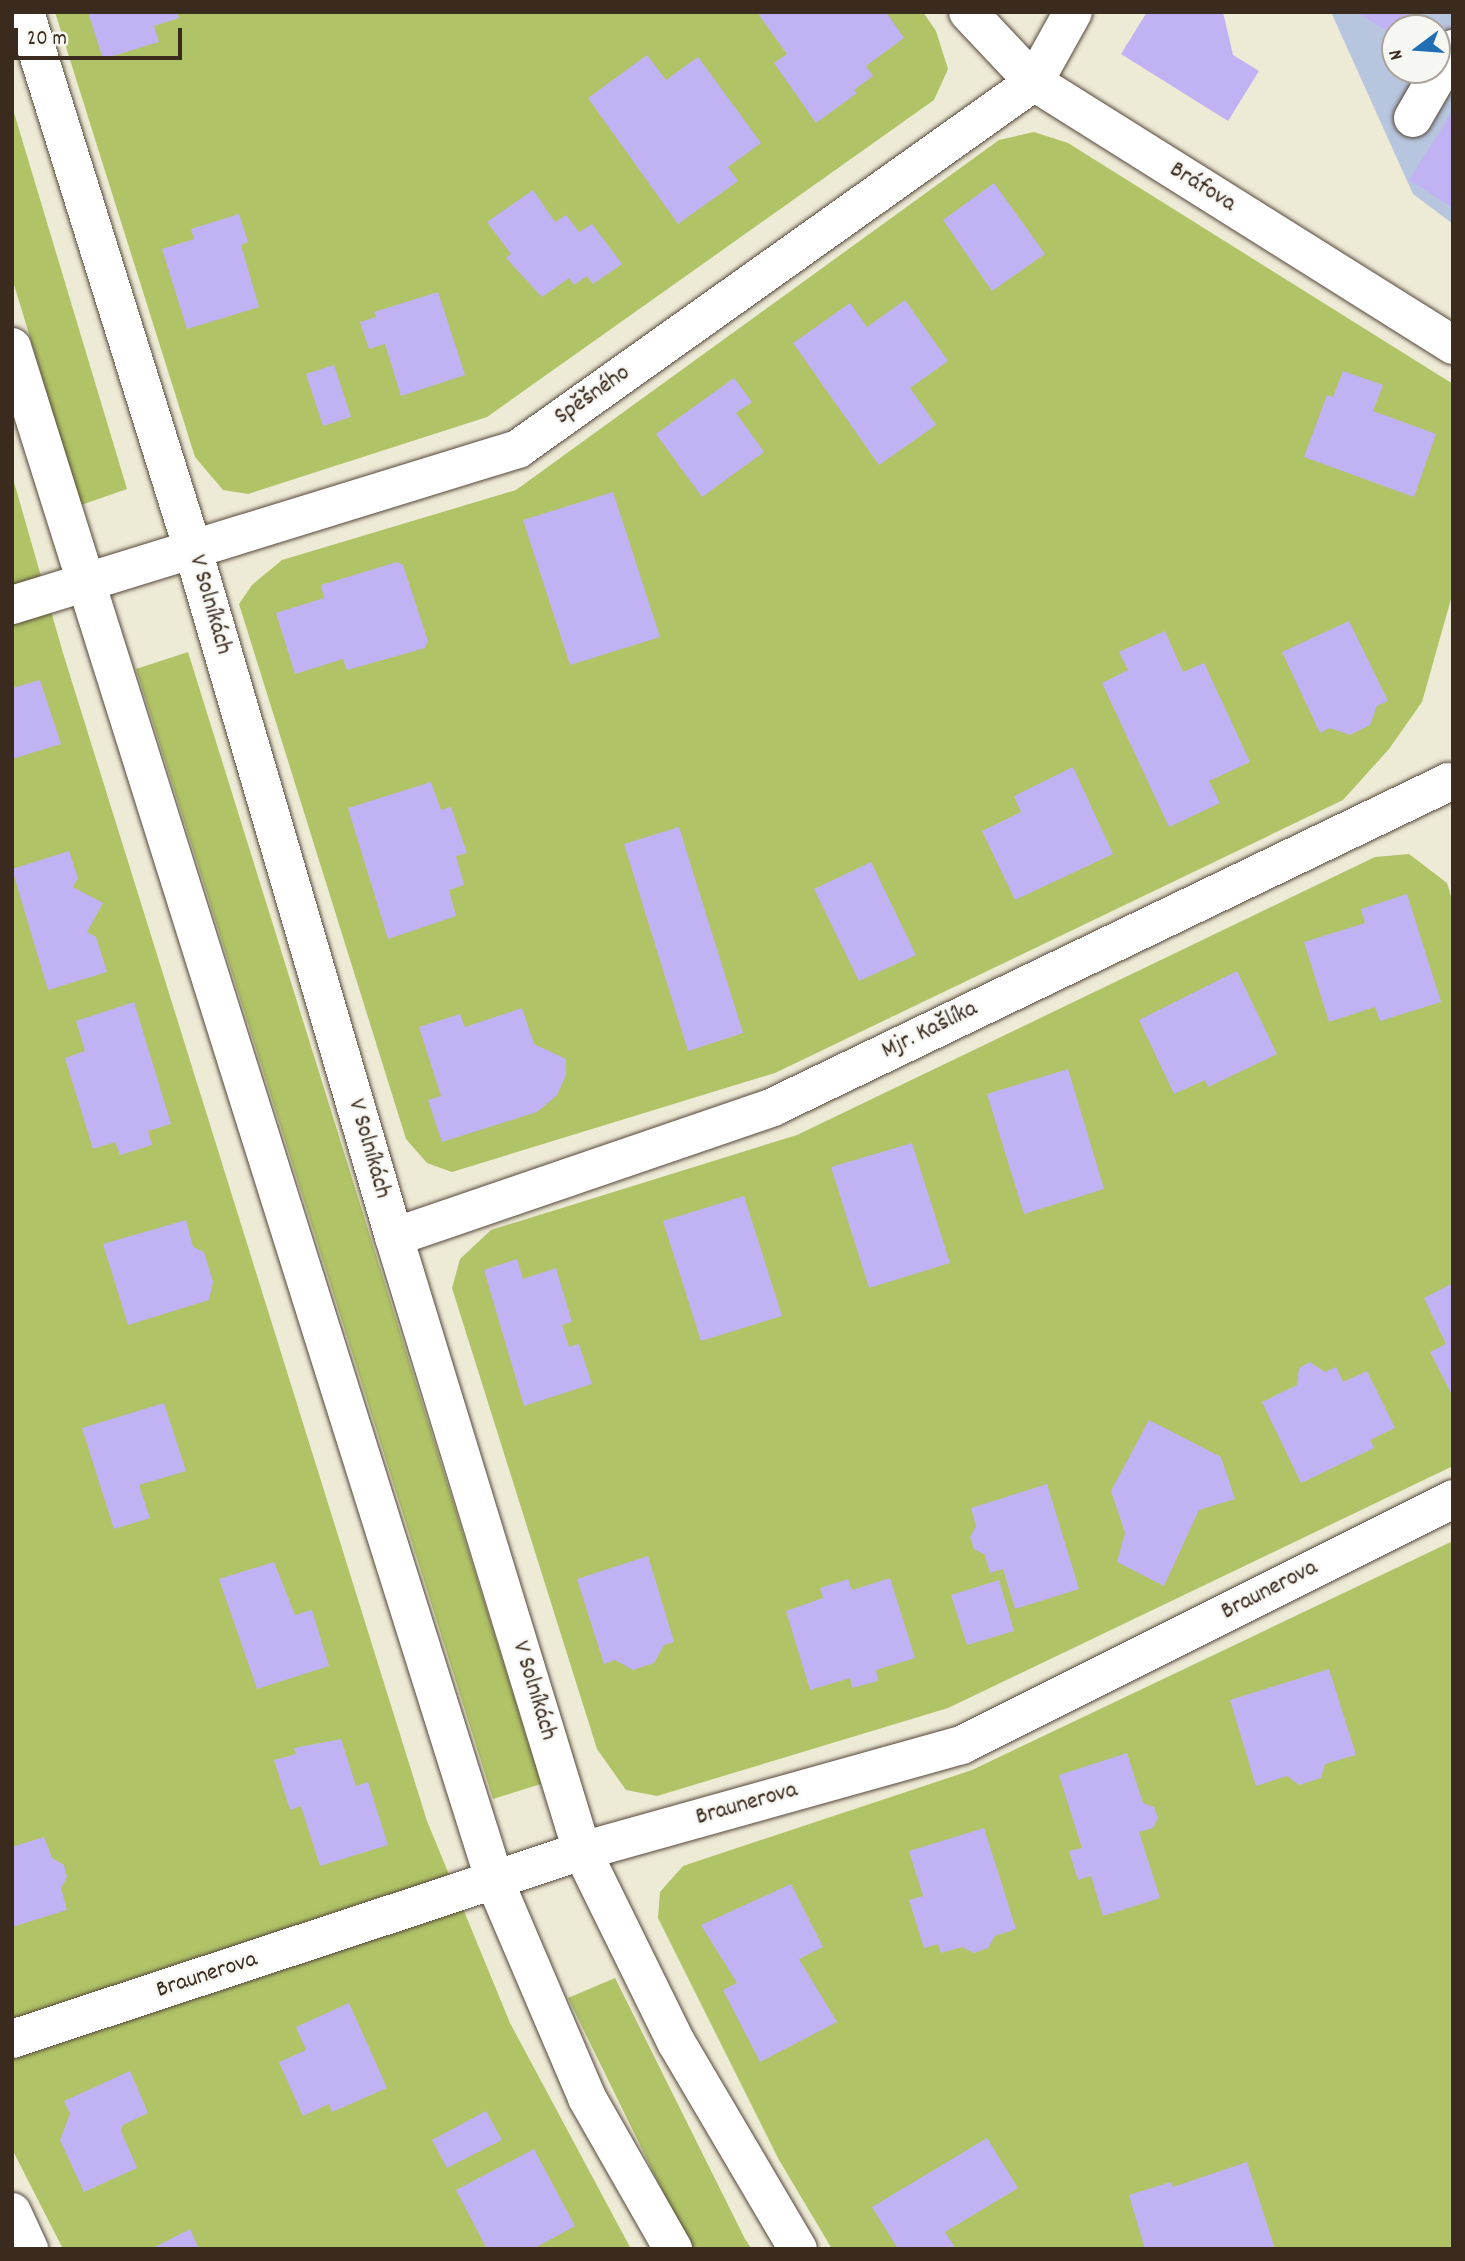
<!DOCTYPE html>
<meta charset="utf-8">
<style>
body{margin:0}
#map{position:relative;width:1465px;height:2261px;overflow:hidden;background:#edead6;font-family:Dekko,sans-serif}
div>[style]{position:absolute}
[style*='--x']{left:calc(var(--x)*1px);top:calc(var(--y)*1px);width:calc(var(--w)*1px);rotate:calc(var(--a)*1deg)}
.industrial>*{inset:0;background:#b7c5de}
.green>*{inset:0;background:#b0c367}
.building>*{inset:0;background:#c1b3f3}
.roads{filter:drop-shadow(0 0 2px #56473a) drop-shadow(0 0 2px #56473a)}
.minor>*{height:38px;margin:-19px;padding:0 19px;transform-origin:19px;border-radius:19px;background:#fff}
span{translate:-50% -50%;white-space:nowrap;text-align:center;line-height:1.15;-webkit-text-stroke:5px #f6f6f2;paint-order:stroke}
.street-label{font-size:24px;color:#3b2a1e}
.frame{position:absolute;inset:0;border:14px solid #3b2a1e;pointer-events:none}
.north{position:absolute;left:1381px;top:14px;width:70px;height:70px;box-sizing:border-box;background:#f6f6f2;border:2px solid #aba49d;border-radius:50%;rotate:254deg;font-size:19px;font-weight:700;line-height:28px;text-align:center;color:#3b2a1e}
.north::after{content:'';display:block;margin:auto;width:24px;height:32px;background:#1f6fb2;clip-path:polygon(50% 0,100% 100%,50% 72%,0 100%)}
.scale{position:absolute;left:14px;top:28px;width:168px;height:32px;box-sizing:border-box;border:4px solid #3b2a1e;border-top:0;padding-left:9px;font-size:21px;line-height:24px;white-space:nowrap;color:#3b2a1e;-webkit-text-stroke:5px #f6f6f2;paint-order:stroke}
</style>
<div id="map">
<div class="industrial">
<i style="clip-path:polygon(evenodd,1331px 12px,1453px 12px,1453px 224px,1413px 194px,1331px 12px,1395px 28px,1437px 28px,1437px 70px,1395px 70px,1395px 28px)"></i>
</div>
<div class="green">
<i style="clip-path:polygon(55px 12px,923px 12px,936px 31px,948px 69px,934px 100px,487px 417px,248px 494px,223px 490px,195px 457px)"></i>
<i style="clip-path:polygon(12px 106px,127px 489px,81px 505px,12px 278px)"></i>
<i style="clip-path:polygon(1034px 132px,1068px 143px,1453px 384px,1453px 592px,1422px 702px,1389px 749px,1343px 800px,775px 1073px,452px 1172px,427px 1163px,406px 1139px,239px 604px,252px 585px,282px 560px,516px 490px,999px 140px)"></i>
<i style="clip-path:polygon(12px 475px,63px 653px,427px 1821px,510px 2023px,631px 2249px,63px 2249px,12px 2149px)"></i>
<i style="clip-path:polygon(188px 652px,541px 1784px,493px 1799px,136px 669px)"></i>
<i style="clip-path:polygon(1409px 854px,1447px 883px,1453px 903px,1453px 1466px,948px 1708px,657px 1796px,626px 1790px,597px 1749px,452px 1288px,460px 1259px,491px 1230px,797px 1135px,1375px 857px)"></i>
<i style="clip-path:polygon(1453px 1541px,1453px 2249px,832px 2249px,779px 2160px,658px 1918px,660px 1892px,683px 1866px,972px 1770px)"></i>
<i style="clip-path:polygon(615px 1978px,745px 2239px,752px 2249px,691px 2249px,568px 1998px)"></i>
</div>
<div class="building">
<i style="clip-path:polygon(88px 12px,177px 12px,179px 18px,154px 26px,159px 42px,103px 59px)"></i>
<i style="clip-path:polygon(762px 12px,886px 12px,904px 38px,866px 66px,873px 76px,854px 90px,857px 93px,816px 123px,774px 63px,787px 54px,759px 15px)"></i>
<i style="clip-path:polygon(1147px 12px,1223px 12px,1233px 55px,1259px 71px,1228px 121px,1121px 54px)"></i>
<i style="clip-path:polygon(1356px 12px,1411px 12px,1402px 28px,1395px 28px,1395px 36px)"></i>
<i style="clip-path:polygon(647px 55px,666px 80px,698px 57px,761px 143px,728px 167px,738px 181px,678px 224px,588px 98px)"></i>
<i style="clip-path:polygon(1453px 110px,1453px 208px,1409px 180px)"></i>
<i style="clip-path:polygon(994px 183px,1045px 254px,992px 291px,943px 220px)"></i>
<i style="clip-path:polygon(533px 190px,555px 222px,566px 215px,579px 232px,592px 224px,622px 264px,593px 284px,587px 276px,574px 285px,569px 278px,542px 297px,506px 258px,511px 254px,487px 222px)"></i>
<i style="clip-path:polygon(239px 214px,248px 242px,241px 245px,259px 307px,187px 329px,162px 249px,194px 239px,191px 229px)"></i>
<i style="clip-path:polygon(438px 292px,465px 375px,401px 396px,385px 344px,369px 349px,360px 322px,376px 317px,374px 312px)"></i>
<i style="clip-path:polygon(905px 300px,948px 361px,910px 388px,936px 425px,879px 465px,793px 343px,850px 303px,867px 327px)"></i>
<i style="clip-path:polygon(334px 365px,351px 417px,323px 426px,306px 374px)"></i>
<i style="clip-path:polygon(1343px 371px,1383px 385px,1373px 411px,1436px 434px,1414px 497px,1304px 457px,1327px 395px,1333px 397px)"></i>
<i style="clip-path:polygon(734px 378px,752px 402px,736px 413px,764px 452px,702px 497px,656px 434px)"></i>
<i style="clip-path:polygon(613px 492px,660px 637px,570px 665px,523px 520px)"></i>
<i style="clip-path:polygon(397px 562px,403px 565px,428px 641px,425px 648px,347px 670px,343px 659px,295px 674px,276px 613px,324px 598px,321px 585px)"></i>
<i style="clip-path:polygon(1349px 621px,1388px 701px,1377px 706px,1370px 725px,1350px 735px,1330px 728px,1320px 733px,1282px 652px)"></i>
<i style="clip-path:polygon(1165px 631px,1183px 672px,1204px 663px,1250px 762px,1209px 781px,1220px 803px,1169px 827px,1102px 683px,1128px 670px,1119px 652px)"></i>
<i style="clip-path:polygon(40px 680px,61px 744px,12px 759px,12px 688px)"></i>
<i style="clip-path:polygon(1073px 767px,1113px 854px,1015px 900px,982px 831px,1021px 812px,1014px 796px)"></i>
<i style="clip-path:polygon(431px 782px,441px 810px,451px 807px,467px 853px,456px 856px,464px 885px,449px 890px,456px 916px,388px 939px,348px 808px)"></i>
<i style="clip-path:polygon(679px 827px,743px 1033px,688px 1051px,624px 844px)"></i>
<i style="clip-path:polygon(69px 851px,78px 878px,73px 887px,103px 903px,87px 932px,96px 937px,107px 972px,48px 990px,12px 869px)"></i>
<i style="clip-path:polygon(871px 862px,916px 955px,859px 981px,814px 889px)"></i>
<i style="clip-path:polygon(1407px 894px,1441px 1002px,1380px 1021px,1375px 1007px,1329px 1022px,1304px 942px,1365px 923px,1361px 909px)"></i>
<i style="clip-path:polygon(1237px 971px,1277px 1054px,1208px 1087px,1205px 1080px,1174px 1094px,1139px 1020px)"></i>
<i style="clip-path:polygon(134px 1002px,171px 1124px,148px 1131px,152px 1145px,120px 1155px,115px 1142px,93px 1149px,65px 1058px,85px 1051px,76px 1021px)"></i>
<i style="clip-path:polygon(522px 1008px,534px 1044px,566px 1059px,566px 1075px,557px 1095px,537px 1112px,442px 1142px,428px 1100px,441px 1096px,419px 1027px,460px 1014px,465px 1027px)"></i>
<i style="clip-path:polygon(1068px 1069px,1104px 1189px,1024px 1214px,987px 1094px)"></i>
<i style="clip-path:polygon(912px 1143px,950px 1263px,869px 1288px,831px 1167px)"></i>
<i style="clip-path:polygon(744px 1196px,782px 1316px,701px 1341px,663px 1221px)"></i>
<i style="clip-path:polygon(186px 1220px,193px 1247px,204px 1252px,213px 1282px,209px 1300px,128px 1325px,103px 1244px)"></i>
<i style="clip-path:polygon(517px 1259px,523px 1279px,556px 1268px,572px 1322px,562px 1325px,569px 1347px,579px 1344px,592px 1384px,524px 1406px,484px 1270px)"></i>
<i style="clip-path:polygon(1453px 1283px,1453px 1397px,1430px 1352px,1446px 1344px,1424px 1298px)"></i>
<i style="clip-path:polygon(1310px 1362px,1325px 1372px,1336px 1367px,1343px 1382px,1367px 1371px,1395px 1428px,1370px 1440px,1374px 1448px,1301px 1483px,1262px 1402px,1297px 1385px,1299px 1368px)"></i>
<i style="clip-path:polygon(164px 1403px,186px 1471px,139px 1485px,150px 1518px,114px 1529px,82px 1428px)"></i>
<i style="clip-path:polygon(1149px 1420px,1221px 1457px,1235px 1499px,1199px 1510px,1164px 1586px,1117px 1562px,1125px 1533px,1111px 1491px)"></i>
<i style="clip-path:polygon(1047px 1484px,1079px 1589px,1015px 1609px,1003px 1569px,990px 1573px,985px 1555px,974px 1549px,970px 1537px,976px 1526px,971px 1508px)"></i>
<i style="clip-path:polygon(648px 1556px,674px 1642px,664px 1645px,654px 1663px,633px 1670px,615px 1660px,604px 1664px,577px 1579px)"></i>
<i style="clip-path:polygon(274px 1562px,295px 1615px,312px 1610px,329px 1666px,257px 1689px,219px 1579px)"></i>
<i style="clip-path:polygon(890px 1578px,915px 1658px,876px 1670px,878px 1681px,852px 1688px,850px 1678px,810px 1690px,786px 1611px,823px 1598px,820px 1588px,848px 1579px,852px 1590px)"></i>
<i style="clip-path:polygon(999px 1580px,1014px 1631px,967px 1645px,951px 1595px)"></i>
<i style="clip-path:polygon(1329px 1669px,1356px 1755px,1325px 1764px,1321px 1778px,1299px 1785px,1287px 1776px,1256px 1786px,1230px 1700px)"></i>
<i style="clip-path:polygon(341px 1739px,356px 1786px,368px 1782px,388px 1845px,320px 1866px,301px 1806px,290px 1810px,274px 1760px,296px 1754px,294px 1748px)"></i>
<i style="clip-path:polygon(1127px 1753px,1143px 1803px,1154px 1807px,1158px 1818px,1153px 1828px,1139px 1832px,1160px 1898px,1103px 1916px,1091px 1876px,1078px 1880px,1069px 1851px,1082px 1848px,1059px 1775px)"></i>
<i style="clip-path:polygon(984px 1828px,1016px 1929px,995px 1936px,988px 1948px,974px 1953px,962px 1947px,941px 1953px,938px 1944px,924px 1948px,909px 1900px,923px 1896px,909px 1851px)"></i>
<i style="clip-path:polygon(44px 1837px,52px 1858px,64px 1865px,67px 1877px,61px 1888px,67px 1910px,12px 1927px,12px 1847px)"></i>
<i style="clip-path:polygon(791px 1884px,823px 1947px,799px 1959px,837px 2022px,760px 2062px,723px 1990px,737px 1983px,701px 1925px)"></i>
<i style="clip-path:polygon(349px 2003px,387px 2088px,332px 2112px,329px 2104px,303px 2116px,279px 2062px,306px 2050px,296px 2027px)"></i>
<i style="clip-path:polygon(130px 2071px,148px 2113px,123px 2125px,121px 2131px,137px 2168px,84px 2192px,60px 2140px,70px 2114px,64px 2101px)"></i>
<i style="clip-path:polygon(486px 2111px,502px 2140px,447px 2168px,432px 2140px)"></i>
<i style="clip-path:polygon(987px 2138px,1018px 2188px,945px 2232px,956px 2249px,898px 2249px,872px 2207px)"></i>
<i style="clip-path:polygon(534px 2149px,575px 2226px,533px 2249px,487px 2249px,456px 2190px)"></i>
<i style="clip-path:polygon(1247px 2162px,1275px 2249px,1145px 2249px,1129px 2195px,1171px 2182px,1173px 2187px)"></i>
<i style="clip-path:polygon(190px 2229px,199px 2249px,151px 2249px)"></i>
</div>
<div class="roads">
<div class="minor">
<i style="--x:25;--y:12;--w:564;--a:72.66"></i>
<i style="--x:193;--y:550;--w:716;--a:73.69"></i>
<i style="--x:394;--y:1237;--w:642;--a:72.98"></i>
<i style="--x:582;--y:1851;--w:213;--a:63.8"></i>
<i style="--x:676;--y:2042;--w:240;--a:59.5"></i>
<i style="--x:968;--y:12;--w:96;--a:46.7"></i>
<i style="--x:1034;--y:82;--w:495;--a:32.1"></i>
<i style="--x:1413;--y:118;--w:80;--a:-59.9"></i>
<i style="--x:12;--y:347;--w:1609;--a:72.53"></i>
<i style="--x:495;--y:1882;--w:235;--a:66.9"></i>
<i style="--x:587;--y:2098;--w:174;--a:60.3"></i>
<i style="--x:12;--y:605;--w:530;--a:-17.13"></i>
<i style="--x:518;--y:449;--w:633;--a:-35.42"></i>
<i style="--x:1034;--y:82;--w:80;--a:-60.9"></i>
<i style="--x:394;--y:1237;--w:401;--a:-18.9"></i>
<i style="--x:773;--y:1107;--w:750;--a:-25.68"></i>
<i style="--x:12;--y:2039;--w:600;--a:-18.25"></i>
<i style="--x:582;--y:1851;--w:395;--a:-15.6"></i>
<i style="--x:962;--y:1745;--w:549;--a:-26.61"></i>
<i style="--x:12;--y:2212;--w:41;--a:65.3"></i>
</div>
</div>
<div class="street-label">
<span style="left:1202px;top:188px;rotate:32deg">Bráfova</span>
<span style="left:593px;top:396px;rotate:-35deg">Spěšného</span>
<span style="left:209px;top:605px;rotate:74deg">V Solníkách</span>
<span style="left:930px;top:1031px;rotate:-26deg">Mjr. Kašlíka</span>
<span style="left:368px;top:1149px;rotate:74deg">V Solníkách</span>
<span style="left:1270px;top:1591px;rotate:-27deg">Braunerova</span>
<span style="left:533px;top:1691px;rotate:73deg">V Solníkách</span>
<span style="left:747px;top:1805px;rotate:-16deg">Braunerova</span>
<span style="left:207px;top:1976px;rotate:-18deg">Braunerova</span>
</div>
<div class="frame"></div>
<div class="north">N</div>
<div class="scale">20 m</div>
</div>
